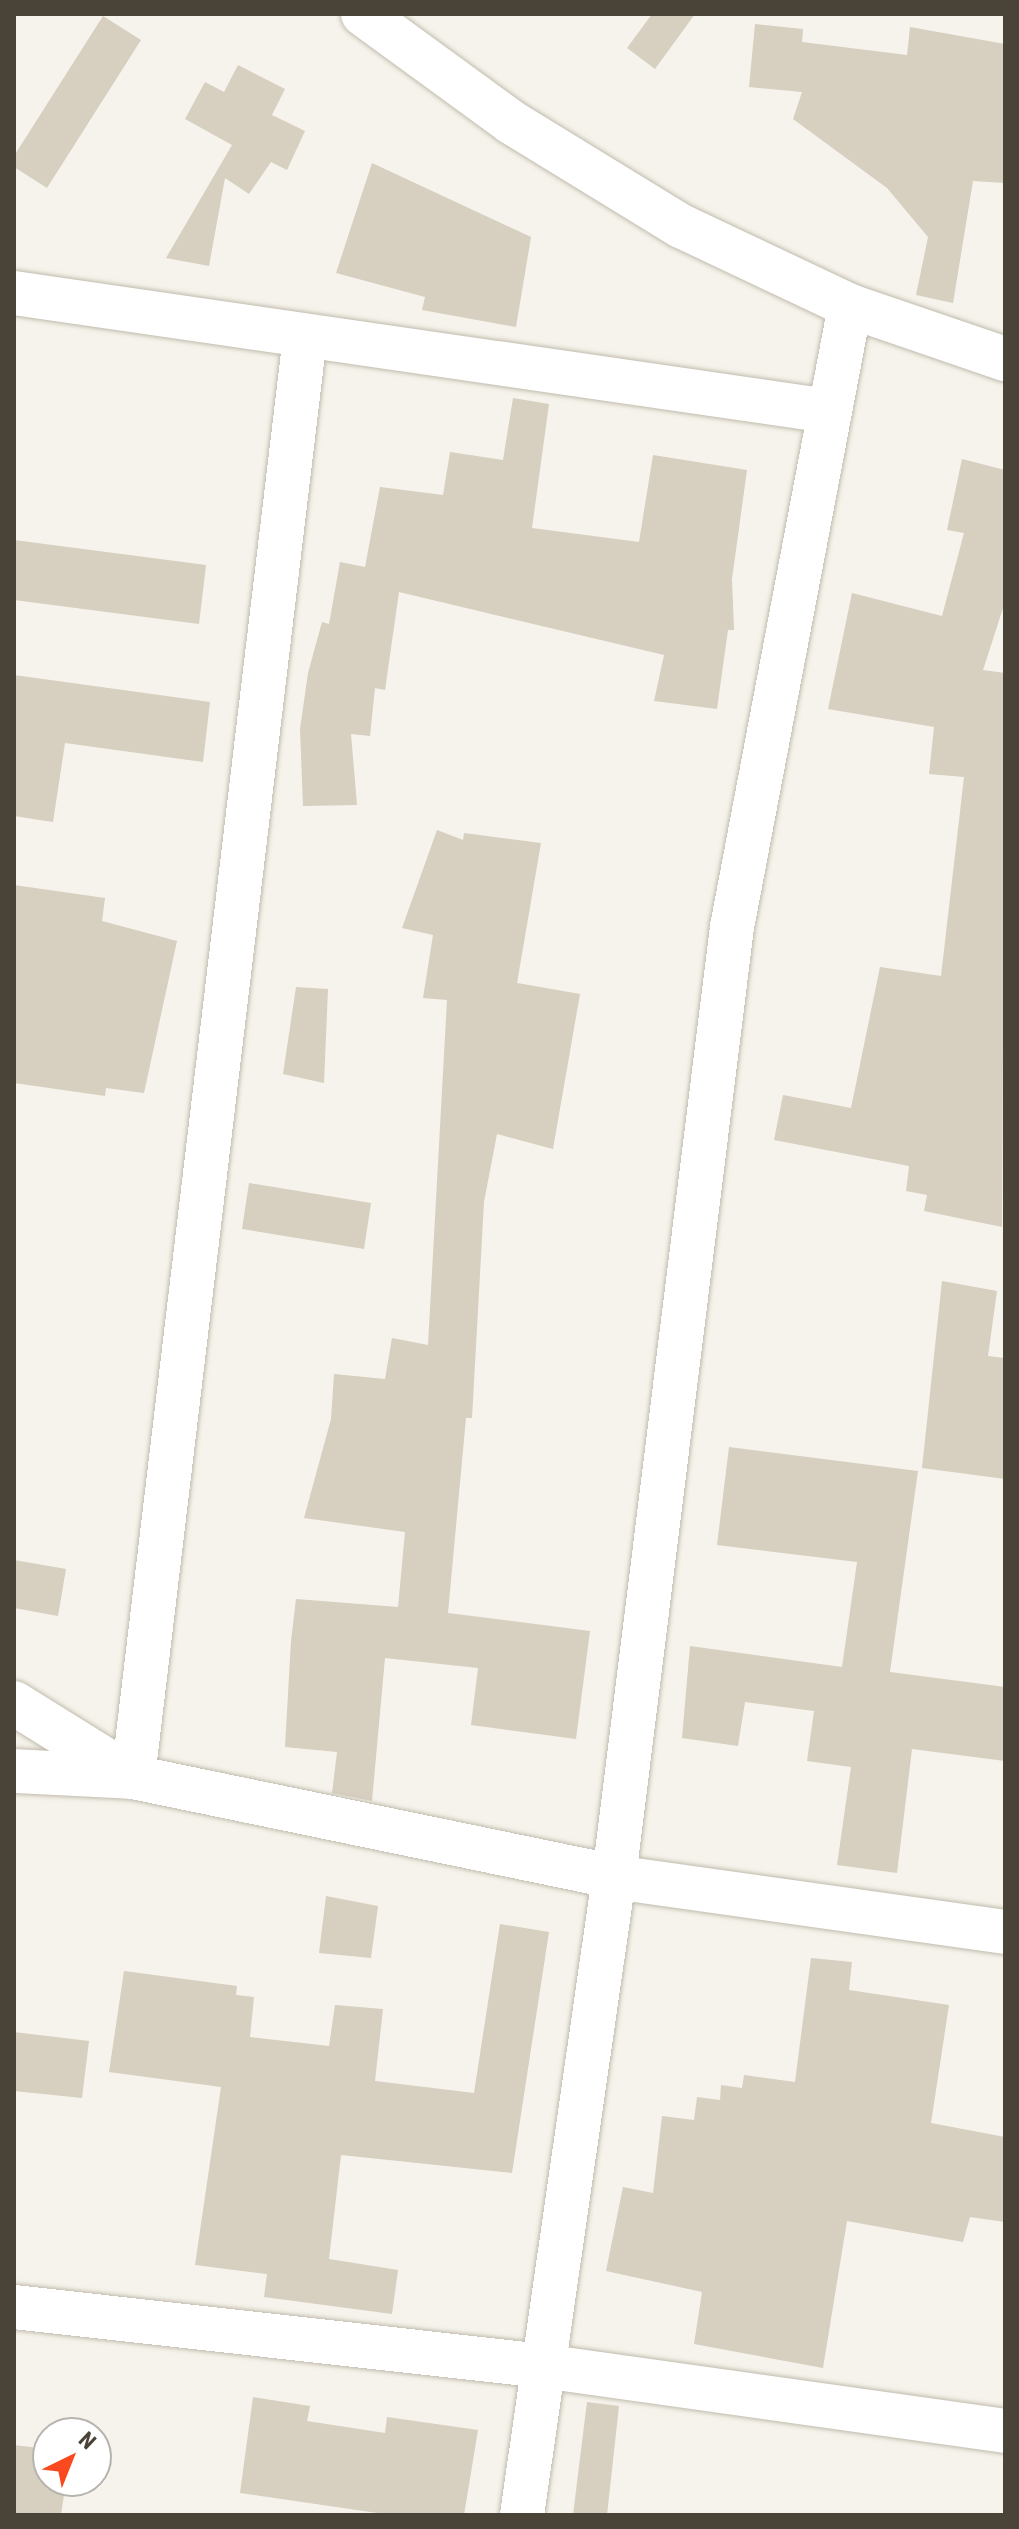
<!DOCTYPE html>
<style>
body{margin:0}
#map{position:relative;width:1019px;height:2529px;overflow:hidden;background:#f5f3eb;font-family:"Roboto Condensed",sans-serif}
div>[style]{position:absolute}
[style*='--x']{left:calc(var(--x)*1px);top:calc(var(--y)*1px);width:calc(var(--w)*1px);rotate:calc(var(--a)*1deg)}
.building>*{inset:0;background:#d7cfc0}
.roads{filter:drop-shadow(0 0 2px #c1bbad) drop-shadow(0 0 2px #c1bbad)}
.minor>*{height:44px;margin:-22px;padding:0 22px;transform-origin:22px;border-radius:22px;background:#fff}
span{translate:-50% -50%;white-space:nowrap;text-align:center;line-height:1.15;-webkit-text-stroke:8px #fff;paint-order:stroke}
.frame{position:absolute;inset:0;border:16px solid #4a4438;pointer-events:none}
.north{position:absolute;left:32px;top:2417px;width:80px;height:80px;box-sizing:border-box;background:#fff;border:2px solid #b7b4af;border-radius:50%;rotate:43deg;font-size:22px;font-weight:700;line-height:32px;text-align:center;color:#4a4438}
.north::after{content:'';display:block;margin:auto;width:28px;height:36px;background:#fa491e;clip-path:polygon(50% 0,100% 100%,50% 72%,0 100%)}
</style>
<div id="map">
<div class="building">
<i style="clip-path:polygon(652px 14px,695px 14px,655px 69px,627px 48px)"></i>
<i style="clip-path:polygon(103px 16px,141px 40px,47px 188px,14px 167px,14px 156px)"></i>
<i style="clip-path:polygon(755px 24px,803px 29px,802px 42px,907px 55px,910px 27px,1005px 44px,1005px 183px,973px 181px,953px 303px,916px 295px,928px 237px,887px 188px,793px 119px,802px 92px,749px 87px)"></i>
<i style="clip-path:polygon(238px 65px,285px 89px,272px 115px,305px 131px,287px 170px,271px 162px,249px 194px,225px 178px,209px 266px,166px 258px,232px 145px,185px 119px,205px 82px,224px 92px)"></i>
<i style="clip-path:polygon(372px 163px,531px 237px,516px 327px,422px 310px,425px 297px,336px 273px)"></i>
<i style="clip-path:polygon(513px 398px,549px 404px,532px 528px,639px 542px,653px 455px,747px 470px,732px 579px,734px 630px,728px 630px,717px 709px,654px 701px,664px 655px,399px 592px,385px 690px,375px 688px,370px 736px,351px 734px,357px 805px,303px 806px,300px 729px,308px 673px,322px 622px,329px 624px,340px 562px,365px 567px,380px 487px,443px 495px,450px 452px,503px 460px)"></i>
<i style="clip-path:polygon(962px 459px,1005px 470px,1005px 602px,983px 670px,1005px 673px,1002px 1227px,924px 1211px,927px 1195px,906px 1191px,909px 1166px,774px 1140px,783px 1095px,851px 1108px,880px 967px,941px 976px,964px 777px,929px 774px,934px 727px,828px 709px,852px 593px,942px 616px,964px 533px,947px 530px)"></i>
<i style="clip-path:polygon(14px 540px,206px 565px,199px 624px,14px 600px)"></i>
<i style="clip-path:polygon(14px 675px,210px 702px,203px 762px,65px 743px,53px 822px,14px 816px)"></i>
<i style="clip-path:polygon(437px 830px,463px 840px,464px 833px,541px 843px,517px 983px,580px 994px,553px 1149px,497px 1134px,484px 1202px,472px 1418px,466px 1418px,448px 1613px,590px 1631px,576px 1739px,471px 1725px,478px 1668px,385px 1658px,372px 1801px,332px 1793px,337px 1752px,285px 1747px,291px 1641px,296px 1599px,398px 1607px,405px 1532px,304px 1518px,331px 1419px,334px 1374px,385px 1379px,392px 1338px,428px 1345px,447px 1000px,423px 998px,433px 935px,402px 928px)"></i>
<i style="clip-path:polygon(14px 885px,105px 898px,102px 921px,177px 941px,144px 1093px,106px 1088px,105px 1096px,14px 1083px)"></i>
<i style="clip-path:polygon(296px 987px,328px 989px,324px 1083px,283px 1074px)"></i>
<i style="clip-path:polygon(249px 1183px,371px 1203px,364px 1249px,242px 1229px)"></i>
<i style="clip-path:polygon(942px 1281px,997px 1291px,988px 1356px,1005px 1358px,1005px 1479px,922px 1468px)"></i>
<i style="clip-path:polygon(729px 1447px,918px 1471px,890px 1672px,1005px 1687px,1005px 1761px,912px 1749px,897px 1873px,837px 1865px,851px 1767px,807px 1761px,814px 1711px,745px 1702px,738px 1746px,682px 1738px,690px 1646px,842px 1667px,857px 1562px,717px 1545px)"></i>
<i style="clip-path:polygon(14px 1560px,66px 1569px,58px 1616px,14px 1608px)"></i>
<i style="clip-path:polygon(326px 1896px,378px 1906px,371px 1958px,319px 1953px)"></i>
<i style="clip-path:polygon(500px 1924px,549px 1932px,512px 2173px,341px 2155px,329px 2259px,398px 2270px,392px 2314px,264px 2297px,267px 2274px,195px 2265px,221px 2087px,109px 2072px,124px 1971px,237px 1986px,236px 1995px,254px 1997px,250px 2037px,329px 2046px,335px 2005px,383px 2009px,375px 2081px,474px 2093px)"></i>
<i style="clip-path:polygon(811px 1958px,852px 1962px,849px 1990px,949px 2005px,931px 2123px,1005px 2137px,1005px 2222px,970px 2217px,963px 2242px,847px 2221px,823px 2368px,694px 2344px,702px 2292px,606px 2271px,623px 2187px,653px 2193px,662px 2116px,694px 2120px,697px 2097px,720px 2100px,721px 2085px,742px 2088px,744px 2075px,795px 2082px)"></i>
<i style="clip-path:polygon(14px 2032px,89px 2041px,82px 2098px,14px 2091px)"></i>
<i style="clip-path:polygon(253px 2397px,310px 2406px,307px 2421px,385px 2433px,387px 2417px,478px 2430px,464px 2515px,391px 2515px,240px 2493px)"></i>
<i style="clip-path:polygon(587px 2402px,619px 2406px,607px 2515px,573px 2515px)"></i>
<i style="clip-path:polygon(14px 2445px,48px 2449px,48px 2481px,66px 2481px,61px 2515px,14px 2515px)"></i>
</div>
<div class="roads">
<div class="minor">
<i style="--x:363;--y:14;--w:183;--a:36.1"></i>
<i style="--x:511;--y:122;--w:199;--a:31.5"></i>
<i style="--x:681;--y:226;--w:187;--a:25.3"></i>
<i style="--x:850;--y:306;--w:164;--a:18.9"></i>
<i style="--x:14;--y:293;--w:823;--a:8.25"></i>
<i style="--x:14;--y:1703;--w:140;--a:31.9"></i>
<i style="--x:133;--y:1777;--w:1451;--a:-83.19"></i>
<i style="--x:14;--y:1771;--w:119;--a:2.9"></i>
<i style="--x:133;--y:1777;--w:491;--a:11.7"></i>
<i style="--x:614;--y:1877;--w:395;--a:8"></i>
<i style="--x:14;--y:2307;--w:532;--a:6.36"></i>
<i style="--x:543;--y:2366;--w:467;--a:8"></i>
<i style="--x:522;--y:2515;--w:645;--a:-81.79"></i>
<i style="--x:614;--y:1877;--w:957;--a:-82.92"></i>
<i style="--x:732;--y:927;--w:632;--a:-79.24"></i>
</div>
</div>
<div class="frame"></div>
<div class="north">N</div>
</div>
